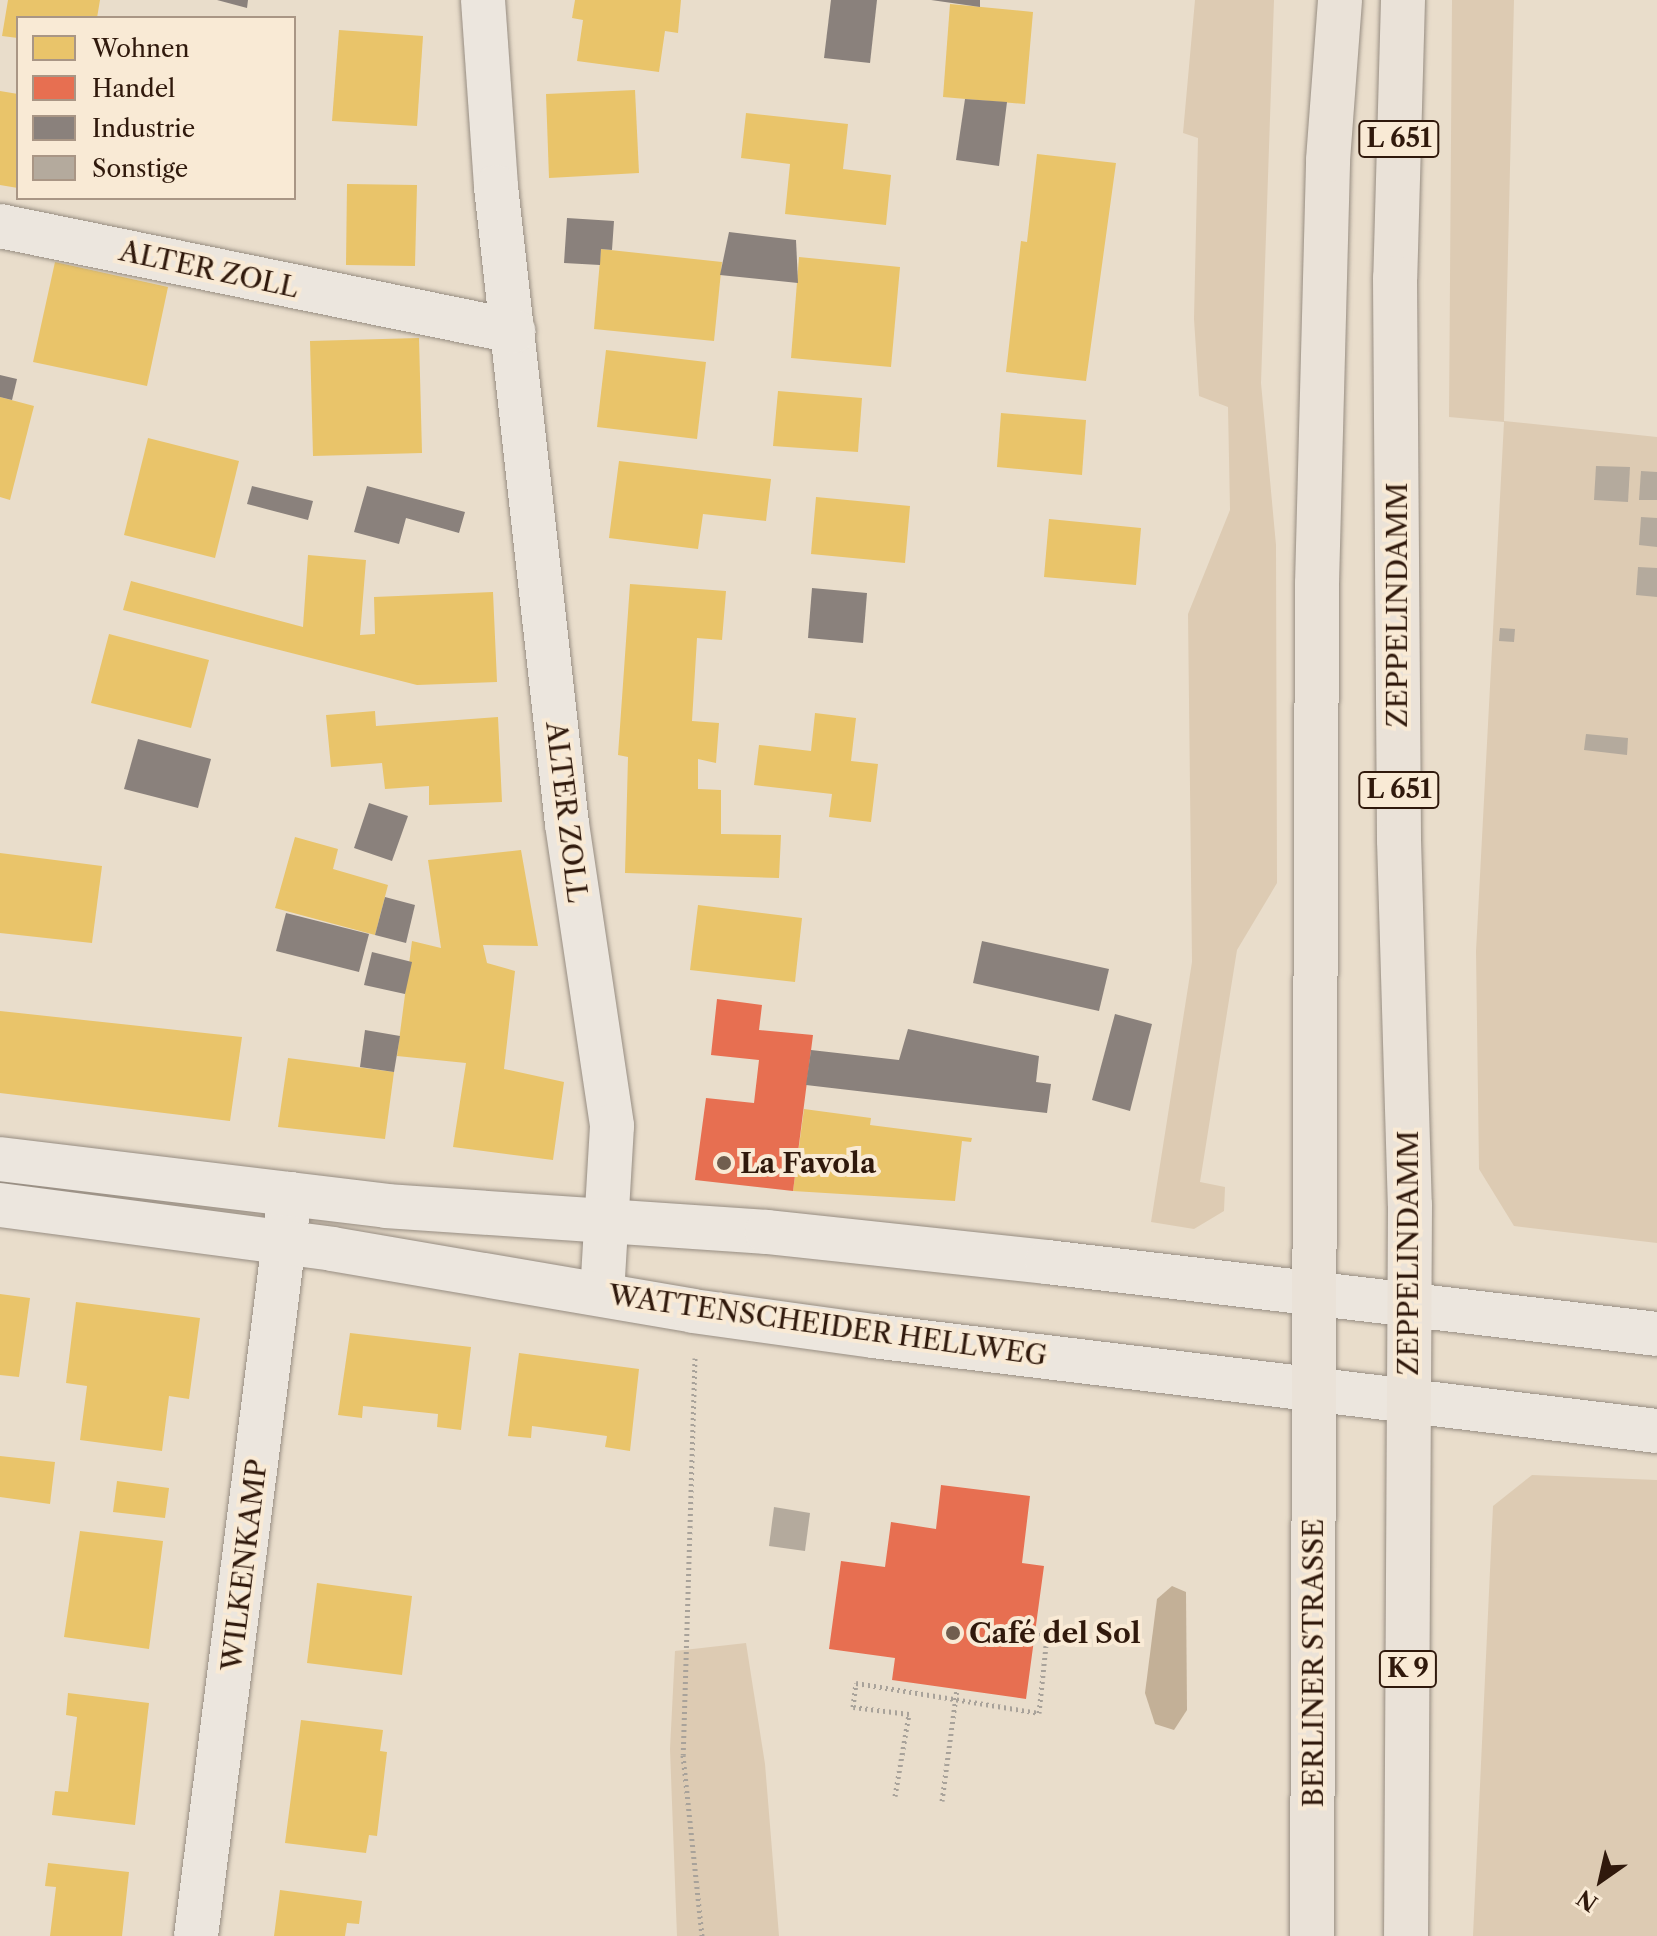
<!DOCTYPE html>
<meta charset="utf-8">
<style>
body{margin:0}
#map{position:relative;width:1657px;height:1936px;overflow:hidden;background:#e9ddcb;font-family:"Libre Caslon Text",serif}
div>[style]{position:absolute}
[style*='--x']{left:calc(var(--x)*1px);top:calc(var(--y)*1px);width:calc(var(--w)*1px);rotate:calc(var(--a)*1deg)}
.green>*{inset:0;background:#ddcbb3}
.water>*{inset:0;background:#c3b097}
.homes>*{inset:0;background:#e9c46a}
.shops>*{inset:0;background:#e76f51}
.industry>*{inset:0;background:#8a817c}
.building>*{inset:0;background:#b4aa9d}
.path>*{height:5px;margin-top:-2.5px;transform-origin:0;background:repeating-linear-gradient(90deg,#a8a29a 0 2px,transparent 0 6px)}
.roads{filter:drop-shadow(0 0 2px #978d82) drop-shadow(0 0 2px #978d82)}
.street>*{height:44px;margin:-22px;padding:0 22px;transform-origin:22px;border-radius:22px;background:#ece6de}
.secondary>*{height:44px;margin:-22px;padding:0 22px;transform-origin:22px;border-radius:22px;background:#ece6de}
.primary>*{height:44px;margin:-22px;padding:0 22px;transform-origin:22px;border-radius:22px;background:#eae2d8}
.dots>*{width:22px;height:22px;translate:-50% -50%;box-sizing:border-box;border:4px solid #f9ead5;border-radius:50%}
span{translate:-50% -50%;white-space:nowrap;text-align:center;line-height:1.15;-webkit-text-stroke:8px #f9ead5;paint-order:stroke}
.shield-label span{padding:2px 6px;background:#f9ead5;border:2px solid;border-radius:6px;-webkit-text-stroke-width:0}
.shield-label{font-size:26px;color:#30190c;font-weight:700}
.street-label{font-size:28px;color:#30190c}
.poi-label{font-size:28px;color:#30190c;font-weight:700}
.left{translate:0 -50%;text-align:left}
.legend{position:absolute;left:16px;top:16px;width:280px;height:184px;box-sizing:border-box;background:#f9ead5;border:2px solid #a99685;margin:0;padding:10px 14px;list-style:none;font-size:24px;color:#30190c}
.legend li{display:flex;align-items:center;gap:16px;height:40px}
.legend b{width:40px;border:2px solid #a99685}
.north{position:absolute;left:1561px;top:1840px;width:80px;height:80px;-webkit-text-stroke:6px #f9ead5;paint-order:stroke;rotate:214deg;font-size:22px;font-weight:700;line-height:32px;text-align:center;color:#30190c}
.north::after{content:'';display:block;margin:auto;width:28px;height:36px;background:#30190c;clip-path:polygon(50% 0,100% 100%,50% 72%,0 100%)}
</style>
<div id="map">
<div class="green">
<i style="clip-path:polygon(1195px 0,1274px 0,1261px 383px,1276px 545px,1277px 883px,1237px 950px,1200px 1182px,1225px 1187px,1224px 1211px,1194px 1229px,1151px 1222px,1192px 962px,1188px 614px,1230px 510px,1228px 407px,1199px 396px,1194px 319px,1198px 138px,1183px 133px)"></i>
<i style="clip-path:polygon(1452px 0,1514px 0,1504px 421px,1657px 437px,1657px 1243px,1514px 1226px,1479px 1169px,1476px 951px,1504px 422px,1449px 417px)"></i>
<i style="clip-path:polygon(1532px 1475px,1657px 1480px,1657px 1936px,1473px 1936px,1493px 1506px)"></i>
<i style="clip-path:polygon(746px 1643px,765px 1764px,779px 1936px,677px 1936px,670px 1749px,675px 1651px)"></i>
</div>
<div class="water">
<i style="clip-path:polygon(1172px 1586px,1186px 1592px,1187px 1710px,1174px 1730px,1155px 1724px,1145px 1693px,1157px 1599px)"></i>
</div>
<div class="homes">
<i style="clip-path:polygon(8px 0,100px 0,97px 18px,18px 18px,18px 38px,2px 36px)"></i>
<i style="clip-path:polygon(575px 0,681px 0,678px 33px,665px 31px,659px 72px,577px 61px,583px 20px,572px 18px)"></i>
<i style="clip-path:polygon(950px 4px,1033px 12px,1025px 104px,943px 97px)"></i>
<i style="clip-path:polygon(339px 30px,423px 36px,417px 126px,332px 121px)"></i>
<i style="clip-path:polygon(635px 90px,639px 173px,549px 178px,546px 94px)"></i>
<i style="clip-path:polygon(0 91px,18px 94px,18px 188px,0 185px)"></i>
<i style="clip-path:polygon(746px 113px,848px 124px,843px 169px,891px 175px,886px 225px,785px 214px,790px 164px,741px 158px)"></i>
<i style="clip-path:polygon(1037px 154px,1116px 163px,1086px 381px,1006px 372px,1021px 241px,1027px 242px)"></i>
<i style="clip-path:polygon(347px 184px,417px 185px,415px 266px,346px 265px)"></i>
<i style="clip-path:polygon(601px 249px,722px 262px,714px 341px,594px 329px)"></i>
<i style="clip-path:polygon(799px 257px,900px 267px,891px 367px,791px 358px)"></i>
<i style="clip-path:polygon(55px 262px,168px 287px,147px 386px,33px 362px)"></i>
<i style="clip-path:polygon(419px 338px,422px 453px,313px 456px,310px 341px)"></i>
<i style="clip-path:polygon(606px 350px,706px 362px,697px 439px,597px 427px)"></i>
<i style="clip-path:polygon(778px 391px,862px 398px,858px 452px,773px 446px)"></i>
<i style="clip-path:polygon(0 397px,34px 406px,10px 500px,0 497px)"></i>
<i style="clip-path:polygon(1001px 413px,1086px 420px,1082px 475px,997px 467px)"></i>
<i style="clip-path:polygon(148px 438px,239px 461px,215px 558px,124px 535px)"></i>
<i style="clip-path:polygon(619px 461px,771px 479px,766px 521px,703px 514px,698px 549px,609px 538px)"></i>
<i style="clip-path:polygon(816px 497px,910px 506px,905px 563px,811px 554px)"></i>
<i style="clip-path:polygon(1049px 519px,1141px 528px,1136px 585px,1044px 577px)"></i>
<i style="clip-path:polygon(308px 555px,366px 560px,360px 635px,375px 634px,374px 597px,493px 592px,497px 682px,417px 685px,123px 610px,131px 581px,303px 627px)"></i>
<i style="clip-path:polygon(630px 584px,726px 591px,722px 640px,697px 638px,692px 721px,719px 723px,716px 763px,698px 759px,698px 789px,721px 790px,721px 834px,781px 835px,779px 878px,625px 873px,628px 757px,618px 755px)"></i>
<i style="clip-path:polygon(109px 634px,209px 660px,191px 728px,91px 703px)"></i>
<i style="clip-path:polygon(375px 711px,376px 726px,498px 717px,502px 802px,429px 805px,429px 786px,385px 789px,382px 763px,331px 767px,326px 715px)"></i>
<i style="clip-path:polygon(815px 713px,856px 718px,851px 761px,878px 764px,871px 822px,829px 817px,832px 794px,754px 785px,759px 745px,811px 751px)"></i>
<i style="clip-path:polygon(295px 837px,338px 849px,333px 869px,388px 885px,375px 935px,275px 908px)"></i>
<i style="clip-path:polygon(521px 850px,538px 946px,483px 945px,487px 963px,515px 971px,504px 1069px,564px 1082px,553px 1160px,453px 1147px,466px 1063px,397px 1056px,412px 941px,441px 948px,428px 860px)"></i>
<i style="clip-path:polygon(0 853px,102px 866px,92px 943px,0 933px)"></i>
<i style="clip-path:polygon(698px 905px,802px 918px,795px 982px,690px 970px)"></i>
<i style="clip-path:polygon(0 1011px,242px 1037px,230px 1121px,0 1093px)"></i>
<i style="clip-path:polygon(288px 1058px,394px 1072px,385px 1139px,278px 1127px)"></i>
<i style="clip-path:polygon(804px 1109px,871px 1118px,870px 1125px,972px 1138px,971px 1142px,962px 1141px,955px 1201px,793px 1191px)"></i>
<i style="clip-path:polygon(0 1294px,30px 1298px,19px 1377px,0 1375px)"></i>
<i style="clip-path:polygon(76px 1302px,200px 1318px,189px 1399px,169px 1396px,162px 1451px,80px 1440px,87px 1386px,66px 1383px)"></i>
<i style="clip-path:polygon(350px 1333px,471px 1347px,461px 1430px,437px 1427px,438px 1414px,363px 1406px,362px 1418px,338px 1415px)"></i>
<i style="clip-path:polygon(519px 1353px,639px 1369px,630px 1451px,605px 1447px,607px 1436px,570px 1431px,532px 1426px,531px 1438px,508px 1436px)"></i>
<i style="clip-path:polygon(0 1456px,55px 1462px,50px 1504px,0 1497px)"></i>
<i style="clip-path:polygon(117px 1481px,169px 1488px,165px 1518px,113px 1512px)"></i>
<i style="clip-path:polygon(80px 1531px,163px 1541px,149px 1649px,64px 1637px)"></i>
<i style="clip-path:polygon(317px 1583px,412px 1596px,402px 1675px,307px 1663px)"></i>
<i style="clip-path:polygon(68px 1693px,149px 1703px,135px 1825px,52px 1815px,55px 1791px,68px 1792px,77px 1717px,66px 1715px)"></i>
<i style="clip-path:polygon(301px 1720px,383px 1730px,380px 1751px,387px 1752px,377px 1836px,369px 1835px,366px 1853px,285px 1843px)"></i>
<i style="clip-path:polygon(48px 1863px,129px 1872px,122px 1936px,50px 1936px,56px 1887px,45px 1886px)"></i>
<i style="clip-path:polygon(280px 1890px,362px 1901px,359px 1924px,347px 1923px,345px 1936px,274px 1936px)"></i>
</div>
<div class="shops">
<i style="clip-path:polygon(717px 999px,762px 1005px,759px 1030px,813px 1035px,793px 1191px,695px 1180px,706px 1098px,754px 1103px,759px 1060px,711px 1055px)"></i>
<i style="clip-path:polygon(941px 1485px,1030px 1496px,1022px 1563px,1044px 1566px,1026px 1699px,892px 1680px,895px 1658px,829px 1649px,841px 1561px,885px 1567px,891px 1522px,936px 1529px)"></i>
</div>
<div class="industry">
<i style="clip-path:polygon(217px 0,248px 0,247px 8px)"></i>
<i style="clip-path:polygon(831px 0,877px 0,870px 63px,824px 58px)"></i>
<i style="clip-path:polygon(931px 0,980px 0,980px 7px)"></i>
<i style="clip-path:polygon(965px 99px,1007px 102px,999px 166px,956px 160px)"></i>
<i style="clip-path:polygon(567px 218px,614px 221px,612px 250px,601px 249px,600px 265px,564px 263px)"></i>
<i style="clip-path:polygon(729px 232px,796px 240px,798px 283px,720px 275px)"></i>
<i style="clip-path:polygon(0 375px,17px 379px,12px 400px,0 397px)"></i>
<i style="clip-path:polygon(252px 486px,313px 501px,308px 520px,247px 504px)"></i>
<i style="clip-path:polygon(367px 486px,465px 512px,459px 533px,406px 518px,399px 544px,354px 532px)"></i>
<i style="clip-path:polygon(812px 588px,867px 593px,863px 643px,808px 638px)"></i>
<i style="clip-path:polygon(138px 739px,211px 759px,198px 808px,124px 789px)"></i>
<i style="clip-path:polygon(369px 803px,408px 816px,392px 861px,354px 848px)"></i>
<i style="clip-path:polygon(385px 897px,415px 905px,406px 943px,375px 935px)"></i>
<i style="clip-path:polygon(286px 913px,369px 934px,359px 972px,276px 951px)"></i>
<i style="clip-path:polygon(982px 941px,1109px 969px,1099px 1011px,973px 983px)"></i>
<i style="clip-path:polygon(372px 952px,412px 962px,405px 994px,364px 985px)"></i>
<i style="clip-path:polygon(1115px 1014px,1152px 1024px,1130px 1111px,1092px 1100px)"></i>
<i style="clip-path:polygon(908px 1029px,1039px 1056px,1036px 1082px,1051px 1084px,1047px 1113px,806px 1085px,811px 1050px,899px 1060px)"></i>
<i style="clip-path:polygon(365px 1030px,400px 1036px,394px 1072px,360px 1067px)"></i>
</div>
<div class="building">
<i style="clip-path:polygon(1596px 466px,1630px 467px,1628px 502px,1594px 500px)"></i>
<i style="clip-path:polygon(1641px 471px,1657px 472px,1657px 500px,1639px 500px)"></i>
<i style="clip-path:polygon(1641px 517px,1657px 518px,1657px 547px,1639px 545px)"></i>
<i style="clip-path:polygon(1638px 567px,1657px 568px,1657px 597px,1636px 595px)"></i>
<i style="clip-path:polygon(1500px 628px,1515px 629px,1514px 642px,1499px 641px)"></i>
<i style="clip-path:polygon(1586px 734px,1628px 738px,1627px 755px,1584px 750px)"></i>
<i style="clip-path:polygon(774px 1507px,810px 1513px,805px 1551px,769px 1546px)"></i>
</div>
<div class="path">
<i style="--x:695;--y:1358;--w:397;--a:91.7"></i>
<i style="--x:683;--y:1755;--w:182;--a:84"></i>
<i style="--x:895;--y:1796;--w:83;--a:-80.3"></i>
<i style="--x:909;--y:1714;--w:56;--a:-172.9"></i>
<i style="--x:853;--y:1707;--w:24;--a:-83"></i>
<i style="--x:856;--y:1683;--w:185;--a:9.3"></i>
<i style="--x:1039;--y:1713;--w:78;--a:-84.1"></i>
<i style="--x:1047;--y:1635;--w:12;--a:-166"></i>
<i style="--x:942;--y:1801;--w:113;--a:-82.4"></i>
</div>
<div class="roads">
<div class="street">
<i style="--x:483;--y:0;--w:187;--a:86"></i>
<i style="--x:496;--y:187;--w:641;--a:83.64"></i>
<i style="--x:567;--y:824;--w:305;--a:81.5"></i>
<i style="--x:612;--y:1126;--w:167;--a:93.4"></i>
<i style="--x:0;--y:226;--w:524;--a:11.57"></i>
<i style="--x:196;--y:1936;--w:748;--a:-82.78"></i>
</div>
<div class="secondary">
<i style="--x:0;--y:1159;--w:389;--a:6.9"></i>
<i style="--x:386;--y:1206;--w:382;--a:3.9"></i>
<i style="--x:767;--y:1232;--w:282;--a:6.1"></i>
<i style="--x:1047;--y:1262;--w:614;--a:6.73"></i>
<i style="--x:0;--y:1205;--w:335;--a:7.5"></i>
<i style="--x:332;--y:1249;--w:366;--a:9.7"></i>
<i style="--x:693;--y:1311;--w:182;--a:7.9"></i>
<i style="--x:873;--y:1336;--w:790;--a:6.91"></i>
</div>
<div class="primary">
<i style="--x:1403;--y:0;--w:278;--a:91.6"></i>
<i style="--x:1395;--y:278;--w:562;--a:89.59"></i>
<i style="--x:1399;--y:840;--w:365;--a:88.3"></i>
<i style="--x:1410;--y:1205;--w:731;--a:90.31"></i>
<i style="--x:1312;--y:1936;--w:1352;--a:-89.79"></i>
<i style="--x:1317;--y:584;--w:424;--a:-88.5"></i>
<i style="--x:1328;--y:160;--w:160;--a:-85.7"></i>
</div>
</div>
<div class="dots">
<i style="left:724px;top:1163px;background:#715e4f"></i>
<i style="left:953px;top:1633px;background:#715e4f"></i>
</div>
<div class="shield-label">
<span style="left:1399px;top:139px">L 651</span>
<span style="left:1399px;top:790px">L 651</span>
<span style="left:1408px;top:1669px">K 9</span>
</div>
<div class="street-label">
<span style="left:209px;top:269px;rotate:12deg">ALTER ZOLL</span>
<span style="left:1397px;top:605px;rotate:-90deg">ZEPPELINDAMM</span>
<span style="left:567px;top:812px;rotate:83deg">ALTER ZOLL</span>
<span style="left:1408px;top:1253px;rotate:-90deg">ZEPPELINDAMM</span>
<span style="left:828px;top:1325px;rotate:8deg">WATTENSCHEIDER HELLWEG</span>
<span style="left:244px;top:1565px;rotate:-83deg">WILKENKAMP</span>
<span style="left:1313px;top:1663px;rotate:-90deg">BERLINER STRASSE</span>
</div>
<div class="poi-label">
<span class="left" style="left:740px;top:1163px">La Favola</span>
<span class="left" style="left:969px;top:1633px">Café del Sol</span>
</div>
<ul class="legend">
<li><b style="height:22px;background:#e9c46a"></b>Wohnen</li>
<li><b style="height:22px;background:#e76f51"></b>Handel</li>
<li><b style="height:22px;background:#8a817c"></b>Industrie</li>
<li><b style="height:22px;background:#b4aa9d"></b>Sonstige</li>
</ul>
<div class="north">N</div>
</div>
